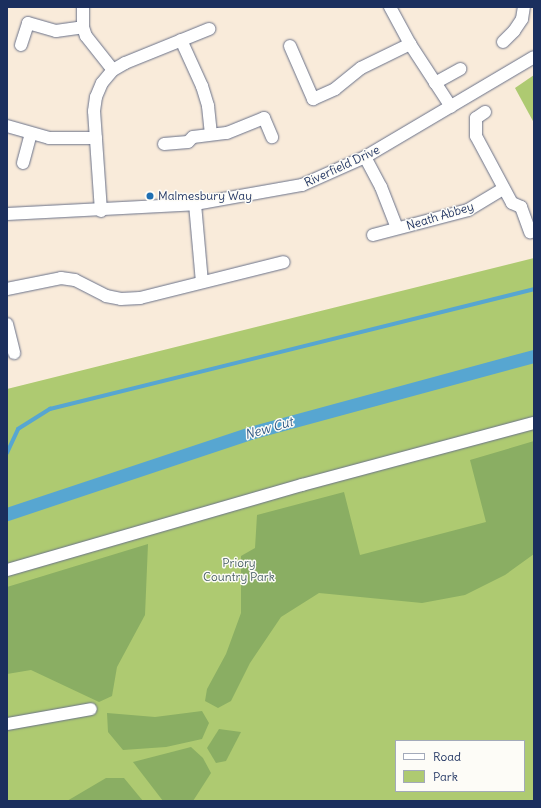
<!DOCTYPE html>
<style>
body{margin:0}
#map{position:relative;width:541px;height:808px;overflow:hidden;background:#f9ebda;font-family:Delius,sans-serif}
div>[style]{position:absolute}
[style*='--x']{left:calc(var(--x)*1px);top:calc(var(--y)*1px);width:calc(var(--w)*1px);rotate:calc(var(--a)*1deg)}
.green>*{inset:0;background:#aeca71}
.forest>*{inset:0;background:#8aae63}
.stream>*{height:3.5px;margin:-1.75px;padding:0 1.75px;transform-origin:1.75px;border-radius:1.75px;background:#57a6d1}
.canal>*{height:13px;margin:-6.5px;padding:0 6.5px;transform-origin:6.5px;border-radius:6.5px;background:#57a6d1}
.roads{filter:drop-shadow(0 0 1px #697189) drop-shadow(0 0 1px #697189)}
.minor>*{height:12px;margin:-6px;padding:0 6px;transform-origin:6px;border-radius:6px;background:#fff}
.dots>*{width:11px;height:11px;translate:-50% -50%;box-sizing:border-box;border:2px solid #fdfcf7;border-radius:50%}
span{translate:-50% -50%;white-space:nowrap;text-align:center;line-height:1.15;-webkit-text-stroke:3px #fdfcf7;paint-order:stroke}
.street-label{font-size:12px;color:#1b2f5e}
.poi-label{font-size:12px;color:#1b2f5e}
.left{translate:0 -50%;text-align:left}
.park-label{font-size:12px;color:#475e64}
.water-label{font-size:13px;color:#305986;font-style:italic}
.frame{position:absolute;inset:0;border:8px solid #1b2f5e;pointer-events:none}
.legend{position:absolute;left:395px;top:740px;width:130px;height:52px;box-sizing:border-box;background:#fdfcf7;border:1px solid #a3aaba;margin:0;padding:5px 7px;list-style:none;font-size:12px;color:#1b2f5e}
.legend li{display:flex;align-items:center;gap:8px;height:20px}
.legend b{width:20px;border:1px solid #a3aaba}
</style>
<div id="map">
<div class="green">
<i style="clip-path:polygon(534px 75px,534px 123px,515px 88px)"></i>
<i style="clip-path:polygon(evenodd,534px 258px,534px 801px,7px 801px,7px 389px,534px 258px,396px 741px,524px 741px,524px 791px,396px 791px,396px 741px)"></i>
</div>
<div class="forest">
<i style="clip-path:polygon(534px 441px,534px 554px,505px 575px,465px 595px,422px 603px,319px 593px,281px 617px,250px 663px,231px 701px,218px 708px,205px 701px,207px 689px,226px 654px,241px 613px,241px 556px,255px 548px,257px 515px,344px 492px,360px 555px,486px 522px,470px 460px)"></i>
<i style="clip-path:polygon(148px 544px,145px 615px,117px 667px,112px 696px,99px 702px,31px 670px,7px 674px,7px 587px)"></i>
<i style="clip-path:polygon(202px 711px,209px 723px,202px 739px,166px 747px,123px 750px,108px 732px,107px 713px,155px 717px)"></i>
<i style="clip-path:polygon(219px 729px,241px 732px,226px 761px,216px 763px,207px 748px)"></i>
<i style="clip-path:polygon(191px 747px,203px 758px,211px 773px,193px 801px,163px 801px,133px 762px)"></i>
<i style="clip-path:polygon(106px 778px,124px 778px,143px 801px,67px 801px)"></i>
</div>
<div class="stream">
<i style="--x:7;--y:453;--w:26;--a:-65"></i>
<i style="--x:18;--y:429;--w:38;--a:-32"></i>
<i style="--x:50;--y:409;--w:499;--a:-13.9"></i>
</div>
<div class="canal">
<i style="--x:7;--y:514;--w:256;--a:-18.4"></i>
<i style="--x:250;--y:433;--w:294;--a:-15.2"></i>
</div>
<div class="roads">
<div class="minor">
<i style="--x:83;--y:7;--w:20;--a:90"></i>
<i style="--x:83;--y:27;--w:9;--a:72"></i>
<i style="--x:86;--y:36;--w:43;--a:51.5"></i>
<i style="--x:390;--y:7;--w:42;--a:61.6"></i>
<i style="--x:410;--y:44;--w:75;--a:56.9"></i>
<i style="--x:181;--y:40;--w:51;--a:65.5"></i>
<i style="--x:202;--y:86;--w:21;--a:73"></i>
<i style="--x:208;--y:106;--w:28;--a:84"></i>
<i style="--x:503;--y:42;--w:16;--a:-45"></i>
<i style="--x:514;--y:31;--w:14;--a:-56"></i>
<i style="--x:522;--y:19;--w:12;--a:-81"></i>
<i style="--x:21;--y:45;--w:23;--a:-72"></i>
<i style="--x:28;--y:23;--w:29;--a:16"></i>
<i style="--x:56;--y:31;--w:27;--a:-8"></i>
<i style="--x:290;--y:46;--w:58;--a:66.5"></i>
<i style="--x:313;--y:99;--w:24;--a:-24"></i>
<i style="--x:335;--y:89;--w:33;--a:-39"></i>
<i style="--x:361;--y:68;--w:55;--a:-26.1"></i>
<i style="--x:435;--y:83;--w:29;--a:-29"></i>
<i style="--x:485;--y:112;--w:11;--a:146"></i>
<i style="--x:476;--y:118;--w:18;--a:90"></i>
<i style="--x:476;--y:136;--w:76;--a:61.8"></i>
<i style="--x:512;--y:203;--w:10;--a:24"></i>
<i style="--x:521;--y:207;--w:27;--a:70"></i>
<i style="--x:7;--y:126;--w:44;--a:15.9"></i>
<i style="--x:49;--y:138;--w:47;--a:0"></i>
<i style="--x:164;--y:144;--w:24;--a:-5"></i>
<i style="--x:188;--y:142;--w:7;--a:-45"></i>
<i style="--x:193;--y:137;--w:34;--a:-7"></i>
<i style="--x:227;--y:133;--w:40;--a:-22"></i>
<i style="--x:264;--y:118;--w:21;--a:67"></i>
<i style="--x:365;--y:157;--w:34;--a:62"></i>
<i style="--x:381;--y:187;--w:44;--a:68.7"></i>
<i style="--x:23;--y:163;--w:30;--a:-75"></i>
<i style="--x:195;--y:204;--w:78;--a:84.9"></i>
<i style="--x:101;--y:211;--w:100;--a:-94"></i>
<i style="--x:94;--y:111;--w:14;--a:-82"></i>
<i style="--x:96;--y:97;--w:15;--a:-67"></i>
<i style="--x:102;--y:83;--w:17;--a:-50"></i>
<i style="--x:113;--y:70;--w:14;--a:-30"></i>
<i style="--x:125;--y:63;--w:91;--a:-22"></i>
<i style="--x:7;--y:214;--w:188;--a:-3"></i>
<i style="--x:195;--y:204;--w:109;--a:-10.1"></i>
<i style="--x:302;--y:185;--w:69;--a:-24"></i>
<i style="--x:365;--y:157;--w:196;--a:-30.6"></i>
<i style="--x:373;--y:235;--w:98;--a:-14.7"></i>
<i style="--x:468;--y:210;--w:41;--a:-31"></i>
<i style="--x:7;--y:289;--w:55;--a:-11.5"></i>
<i style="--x:61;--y:278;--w:14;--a:8"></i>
<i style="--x:75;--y:280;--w:35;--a:27"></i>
<i style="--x:106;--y:296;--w:15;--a:11"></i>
<i style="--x:121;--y:299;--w:19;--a:-3"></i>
<i style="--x:140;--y:298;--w:148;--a:-14"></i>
<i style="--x:7;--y:324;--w:30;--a:76"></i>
<i style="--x:7;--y:570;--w:307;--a:-16.1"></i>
<i style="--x:302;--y:485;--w:240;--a:-15"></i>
<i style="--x:7;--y:724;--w:85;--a:-10.1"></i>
</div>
</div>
<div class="dots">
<i style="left:150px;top:196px;background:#1f6fb2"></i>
</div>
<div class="street-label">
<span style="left:342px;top:166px;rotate:-25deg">Riverfield Drive</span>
<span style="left:440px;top:216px;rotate:-17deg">Neath Abbey</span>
</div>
<div class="poi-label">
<span class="left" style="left:158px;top:196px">Malmesbury Way</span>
</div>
<div class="park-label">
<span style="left:239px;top:570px">Priory<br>Country Park</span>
</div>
<div class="water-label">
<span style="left:269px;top:429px;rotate:-16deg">New Cut</span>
</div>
<div class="frame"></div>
<ul class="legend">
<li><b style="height:5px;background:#fff"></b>Road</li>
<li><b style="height:11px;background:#aeca71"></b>Park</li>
</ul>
</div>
